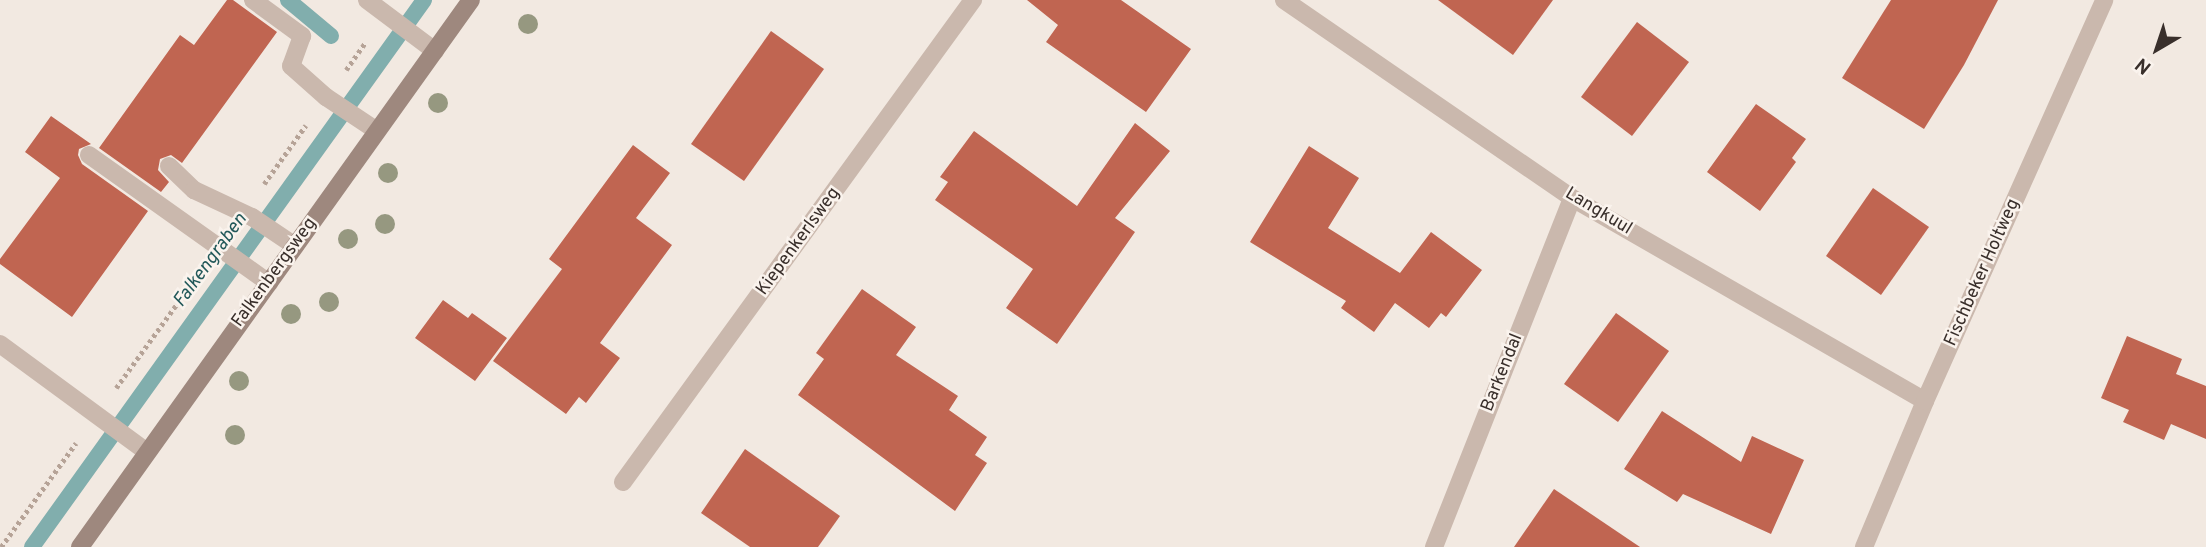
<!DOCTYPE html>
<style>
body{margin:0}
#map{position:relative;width:2206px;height:547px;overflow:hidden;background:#f2e9e1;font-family:Overpass,sans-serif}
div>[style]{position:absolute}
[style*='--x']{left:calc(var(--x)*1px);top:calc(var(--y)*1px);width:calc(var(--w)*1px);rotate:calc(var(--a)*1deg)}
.stream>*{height:16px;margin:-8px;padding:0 8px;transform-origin:8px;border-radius:8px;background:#81aead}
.building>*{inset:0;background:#c06551}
.path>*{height:4.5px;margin-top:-2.25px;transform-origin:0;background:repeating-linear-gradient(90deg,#b6a397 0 3.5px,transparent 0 7px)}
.lane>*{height:18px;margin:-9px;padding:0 9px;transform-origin:9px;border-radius:9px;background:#cab8ad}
.street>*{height:18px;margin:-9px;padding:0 9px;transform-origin:9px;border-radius:9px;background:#cab8ad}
.secondary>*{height:18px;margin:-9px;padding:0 9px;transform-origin:9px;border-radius:9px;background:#9e887e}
.trees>*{width:20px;height:20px;margin:-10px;border-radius:50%;background:#969880}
span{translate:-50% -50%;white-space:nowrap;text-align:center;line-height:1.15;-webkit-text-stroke:5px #faf3ed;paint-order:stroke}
.street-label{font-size:18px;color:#392f2b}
.water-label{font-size:19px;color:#225859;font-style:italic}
.north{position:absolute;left:2122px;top:14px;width:70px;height:70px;-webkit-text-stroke:5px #faf3ed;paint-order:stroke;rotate:219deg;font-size:19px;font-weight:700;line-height:28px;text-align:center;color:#392f2b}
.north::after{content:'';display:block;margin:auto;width:24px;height:32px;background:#392f2b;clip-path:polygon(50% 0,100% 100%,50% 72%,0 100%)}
</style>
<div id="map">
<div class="stream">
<i style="--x:288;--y:0;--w:56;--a:39.9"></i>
<i style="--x:32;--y:547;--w:673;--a:-54.37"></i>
</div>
<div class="building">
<i style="clip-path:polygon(227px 0,233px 0,277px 32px,182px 163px,171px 155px,160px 159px,158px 170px,169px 182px,161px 192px,99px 148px,180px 35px,194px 45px)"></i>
<i style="clip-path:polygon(1027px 0,1121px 0,1191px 49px,1146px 112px,1046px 42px,1058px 25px)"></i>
<i style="clip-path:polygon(1438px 0,1553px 0,1513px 55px)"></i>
<i style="clip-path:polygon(1891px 0,1998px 0,1964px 65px,1924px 129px,1842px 78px)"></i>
<i style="clip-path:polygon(1637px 22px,1689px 62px,1632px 136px,1581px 97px)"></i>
<i style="clip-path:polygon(771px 31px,824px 69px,744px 181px,691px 144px)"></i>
<i style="clip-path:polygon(1756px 104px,1806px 139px,1792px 158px,1796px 162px,1760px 211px,1707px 172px)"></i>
<i style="clip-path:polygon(51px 116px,91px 144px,79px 149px,78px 155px,82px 164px,148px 211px,72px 317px,0 264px,0 259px,60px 178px,25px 152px)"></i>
<i style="clip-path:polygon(1135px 123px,1170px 151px,1115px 218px,1135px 232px,1057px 344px,1006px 308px,1033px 269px,935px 200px,948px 182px,940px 177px,974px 131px,1077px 206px)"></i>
<i style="clip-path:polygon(633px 145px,670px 173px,636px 218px,672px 245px,600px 343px,620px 358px,586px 403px,579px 397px,566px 414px,493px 361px,562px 269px,549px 259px)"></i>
<i style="clip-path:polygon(1309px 146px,1359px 178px,1328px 228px,1400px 273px,1431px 232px,1482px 270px,1446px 317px,1441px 313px,1429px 328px,1395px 303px,1374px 332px,1341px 308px,1346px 301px,1250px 242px)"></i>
<i style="clip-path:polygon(1873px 188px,1929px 227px,1881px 295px,1826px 256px)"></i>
<i style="clip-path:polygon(862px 289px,916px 327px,896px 355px,958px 396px,949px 410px,987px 437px,975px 455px,987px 463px,955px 511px,798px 395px,824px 359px,816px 353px)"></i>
<i style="clip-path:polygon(443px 300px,468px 318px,472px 313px,507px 338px,475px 381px,415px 338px)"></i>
<i style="clip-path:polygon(1616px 313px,1669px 351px,1618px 422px,1564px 384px)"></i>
<i style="clip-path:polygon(2127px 336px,2182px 359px,2176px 374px,2206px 386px,2206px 439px,2171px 424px,2164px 440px,2123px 422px,2129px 410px,2101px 398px)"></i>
<i style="clip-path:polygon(1662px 411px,1741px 462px,1752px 436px,1804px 460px,1771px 534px,1683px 494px,1677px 502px,1624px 469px)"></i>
<i style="clip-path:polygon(745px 449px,840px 516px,818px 547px,750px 547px,701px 513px)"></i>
<i style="clip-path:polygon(1554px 489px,1640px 547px,1514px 547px)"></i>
</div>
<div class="path">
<i style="--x:346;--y:70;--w:33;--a:-55"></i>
<i style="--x:264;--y:184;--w:72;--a:-54.6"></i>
<i style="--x:116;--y:388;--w:138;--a:-54.1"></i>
<i style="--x:1;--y:547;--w:128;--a:-54.2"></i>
</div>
<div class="lane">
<i style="--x:253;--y:0;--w:61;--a:36.3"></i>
<i style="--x:302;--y:36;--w:32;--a:110"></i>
<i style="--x:291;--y:66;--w:47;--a:41.5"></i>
<i style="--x:326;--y:97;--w:61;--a:33.7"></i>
<i style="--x:367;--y:0;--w:85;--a:36.9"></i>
<i style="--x:89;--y:155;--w:221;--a:35.4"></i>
<i style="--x:169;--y:166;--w:35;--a:44"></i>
<i style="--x:194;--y:190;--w:64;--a:25"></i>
<i style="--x:252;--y:217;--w:52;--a:34"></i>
<i style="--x:0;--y:344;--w:182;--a:36.3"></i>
</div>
<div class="street">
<i style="--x:1284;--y:0;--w:349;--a:34.5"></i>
<i style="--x:1572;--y:198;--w:407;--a:29.9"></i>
<i style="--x:623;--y:482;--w:596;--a:-54.02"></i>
<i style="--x:1434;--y:547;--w:375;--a:-68.4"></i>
<i style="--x:1864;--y:547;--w:158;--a:-67.3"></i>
<i style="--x:1925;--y:401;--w:439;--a:-65.9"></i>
</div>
<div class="secondary">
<i style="--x:80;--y:547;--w:672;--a:-54.44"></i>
</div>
<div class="trees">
<i style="left:528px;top:24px"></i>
<i style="left:438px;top:103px"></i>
<i style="left:388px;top:173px"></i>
<i style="left:385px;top:224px"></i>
<i style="left:348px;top:239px"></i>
<i style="left:329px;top:302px"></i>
<i style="left:291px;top:314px"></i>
<i style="left:239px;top:381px"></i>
<i style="left:235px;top:435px"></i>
</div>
<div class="street-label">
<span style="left:1598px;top:212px;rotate:31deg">Langkuul</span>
<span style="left:799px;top:242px;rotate:-54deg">Kiepenkerlsweg</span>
<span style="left:275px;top:273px;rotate:-54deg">Falkenbergsweg</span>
<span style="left:1983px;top:273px;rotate:-66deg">Fischbeker Holtweg</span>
<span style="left:1503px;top:373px;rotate:-68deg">Barkendal</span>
</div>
<div class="water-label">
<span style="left:211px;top:261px;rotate:-54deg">Falkengraben</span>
</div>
<div class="north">N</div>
</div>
